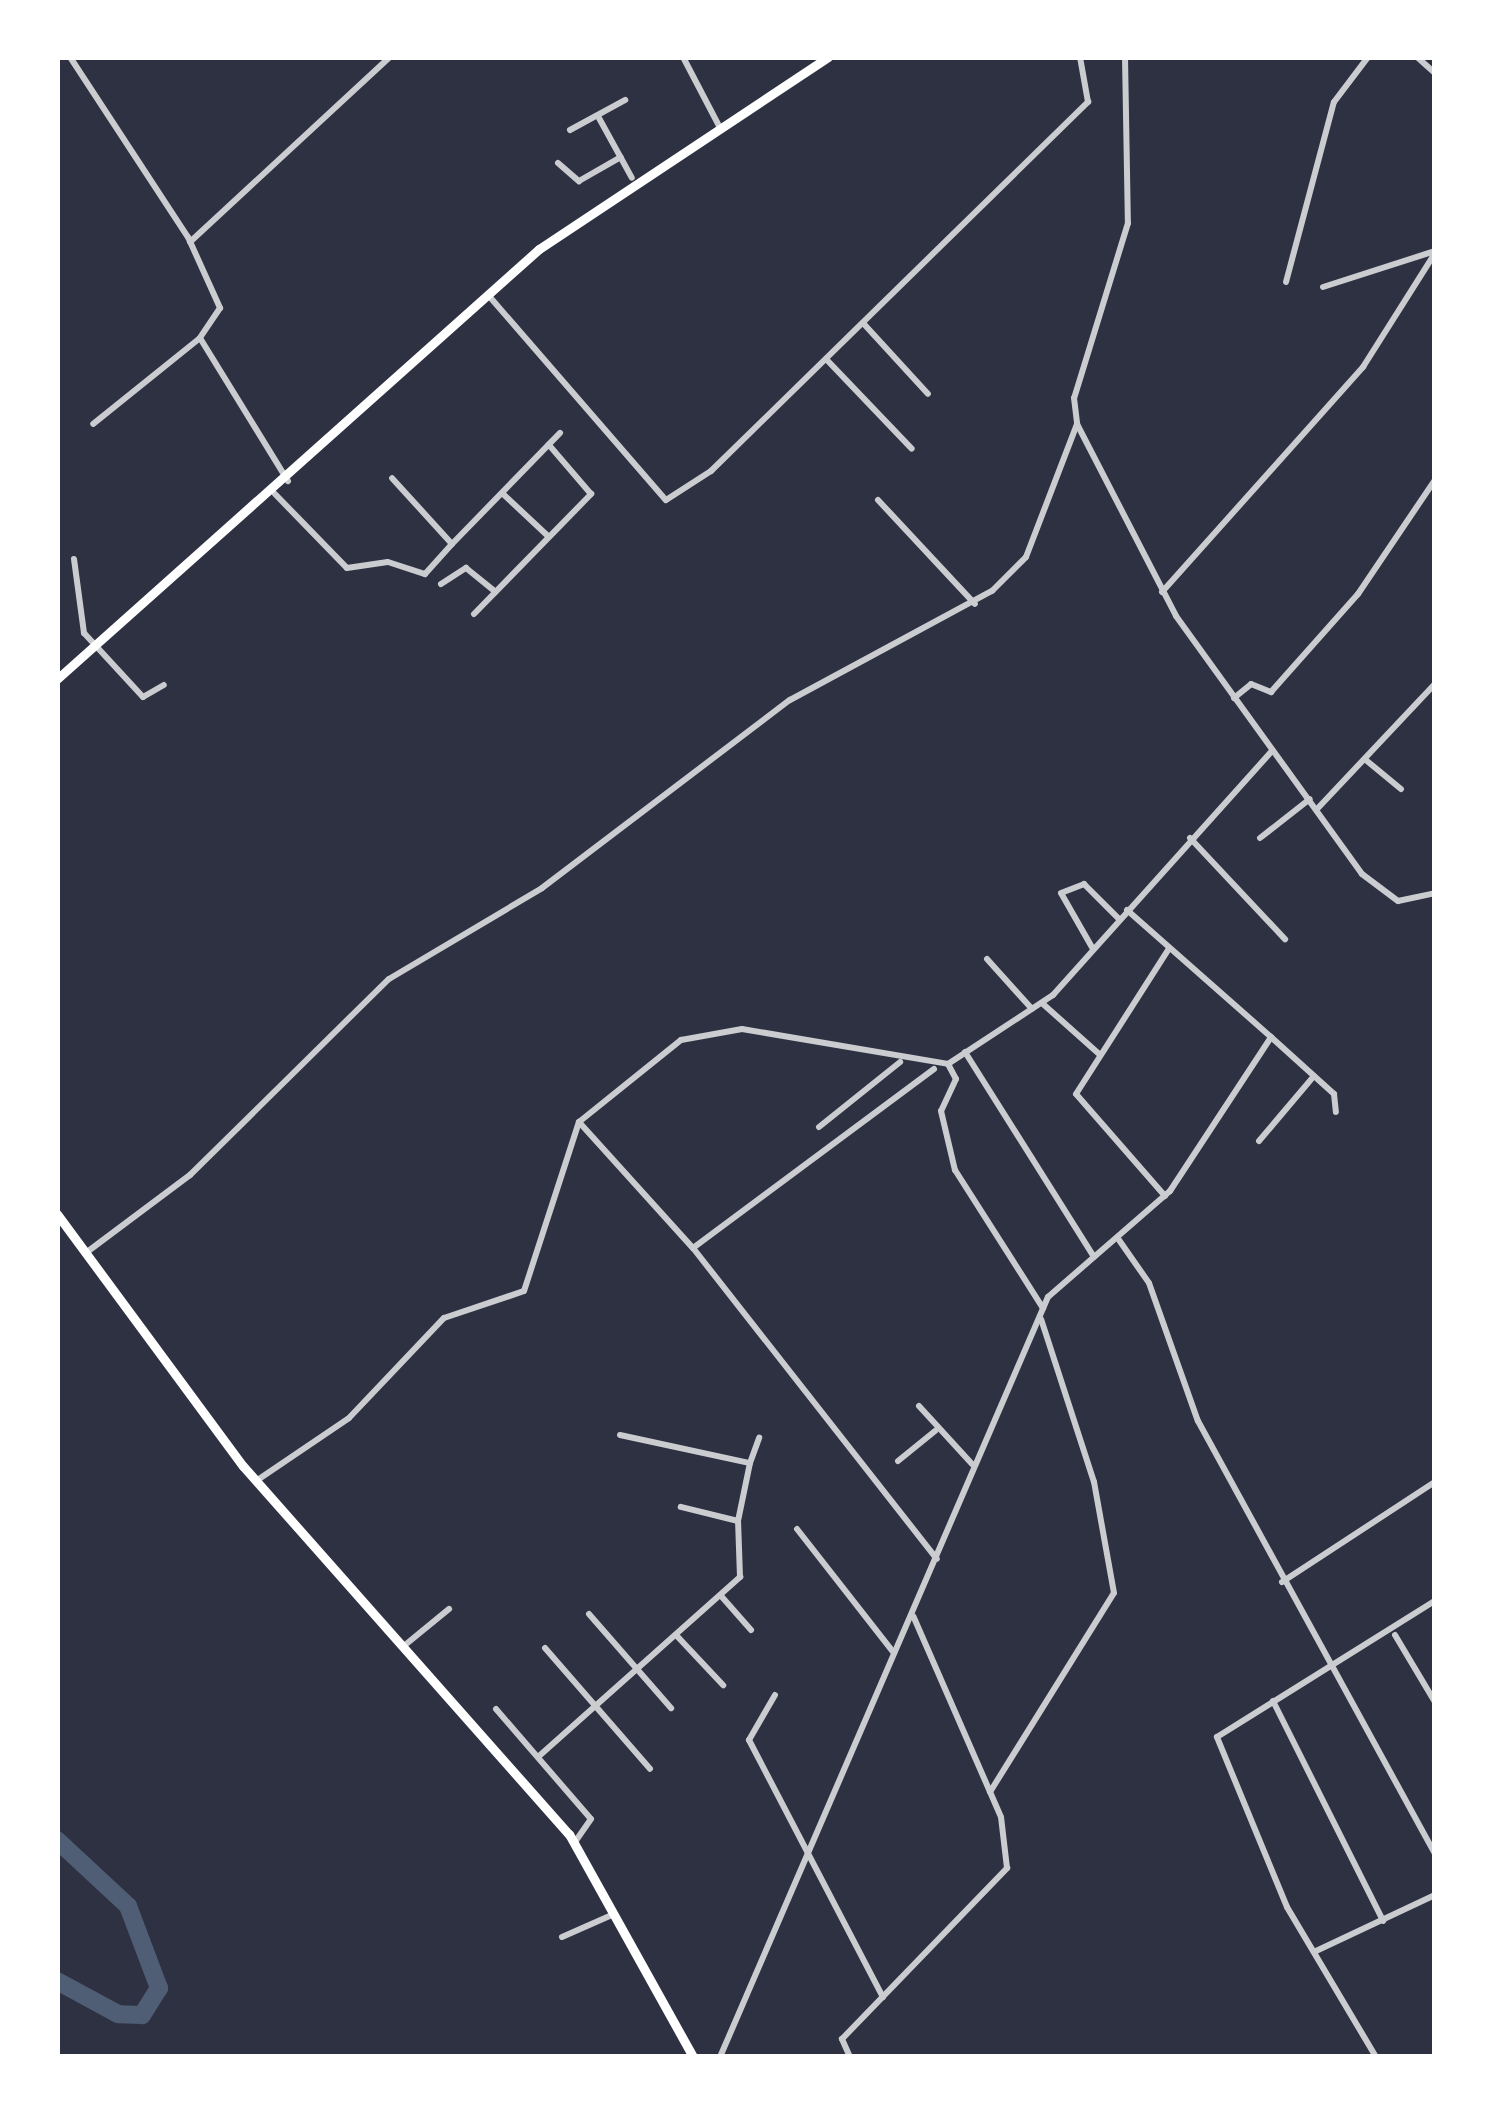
<!DOCTYPE html>
<style>
body{margin:0}
#map{position:relative;width:1492px;height:2114px;overflow:hidden;background:#2d3142;font-family:"Crimson Pro",serif}
div>[style]{position:absolute}
[style*='--x']{left:calc(var(--x)*1px);top:calc(var(--y)*1px);width:calc(var(--w)*1px);rotate:calc(var(--a)*1deg)}
.river>*{height:18px;margin:-9px;padding:0 9px;transform-origin:9px;border-radius:9px;background:#4f5d75}
.minor>*{height:6px;margin:-3px;padding:0 3px;transform-origin:3px;border-radius:3px;background:#caccd0}
.secondary>*{height:9px;margin:-4.5px;padding:0 4.5px;transform-origin:4.5px;border-radius:4.5px;background:#fff}
.primary>*{height:9px;margin:-4.5px;padding:0 4.5px;transform-origin:4.5px;border-radius:4.5px;background:#fff}
span{translate:-50% -50%;white-space:nowrap;text-align:center;line-height:1.15;-webkit-text-stroke:12px #fff;paint-order:stroke}
.frame{position:absolute;inset:0;border:60px solid #fff;pointer-events:none}
</style>
<div id="map">
<div class="river">
<i style="--x:57;--y:1840;--w:97;--a:42.9"></i>
<i style="--x:128;--y:1906;--w:88;--a:69.3"></i>
<i style="--x:159;--y:1988;--w:32;--a:122"></i>
<i style="--x:142;--y:2015;--w:24;--a:-178"></i>
<i style="--x:118;--y:2014;--w:69;--a:-151.6"></i>
</div>
<div class="minor">
<i style="--x:70;--y:57;--w:215;--a:56.8"></i>
<i style="--x:188;--y:237;--w:78;--a:65.7"></i>
<i style="--x:220;--y:308;--w:36;--a:124"></i>
<i style="--x:200;--y:338;--w:137;--a:141.2"></i>
<i style="--x:683;--y:57;--w:78;--a:62.4"></i>
<i style="--x:1125;--y:57;--w:166;--a:89"></i>
<i style="--x:1128;--y:223;--w:183;--a:107.1"></i>
<i style="--x:1074;--y:398;--w:26;--a:83"></i>
<i style="--x:1077;--y:424;--w:216;--a:62.7"></i>
<i style="--x:1176;--y:616;--w:318;--a:54.2"></i>
<i style="--x:1362;--y:874;--w:45;--a:36.9"></i>
<i style="--x:1398;--y:901;--w:38;--a:-12"></i>
<i style="--x:1417;--y:57;--w:24;--a:42"></i>
<i style="--x:599;--y:118;--w:68;--a:61.2"></i>
<i style="--x:570;--y:130;--w:63;--a:-28.6"></i>
<i style="--x:558;--y:163;--w:28;--a:41"></i>
<i style="--x:579;--y:181;--w:48;--a:-29.7"></i>
<i style="--x:190;--y:242;--w:272;--a:-42.8"></i>
<i style="--x:1286;--y:282;--w:186;--a:-75.1"></i>
<i style="--x:1334;--y:102;--w:56;--a:-52.9"></i>
<i style="--x:1323;--y:287;--w:118;--a:-17.8"></i>
<i style="--x:489;--y:296;--w:270;--a:49.1"></i>
<i style="--x:666;--y:500;--w:54;--a:-32.8"></i>
<i style="--x:711;--y:471;--w:528;--a:-44.39"></i>
<i style="--x:1088;--y:102;--w:46;--a:-100.1"></i>
<i style="--x:863;--y:323;--w:96;--a:47.5"></i>
<i style="--x:200;--y:338;--w:168;--a:58.4"></i>
<i style="--x:826;--y:359;--w:124;--a:46.3"></i>
<i style="--x:502;--y:493;--w:64;--a:43.1"></i>
<i style="--x:275;--y:494;--w:103;--a:45.8"></i>
<i style="--x:347;--y:568;--w:41;--a:-8.3"></i>
<i style="--x:388;--y:562;--w:39;--a:18"></i>
<i style="--x:425;--y:574;--w:40;--a:-48"></i>
<i style="--x:452;--y:544;--w:89;--a:-132.3"></i>
<i style="--x:878;--y:500;--w:142;--a:47"></i>
<i style="--x:452;--y:544;--w:155;--a:-45.8"></i>
<i style="--x:74;--y:559;--w:75;--a:82.3"></i>
<i style="--x:84;--y:633;--w:87;--a:47.3"></i>
<i style="--x:143;--y:697;--w:24;--a:-30"></i>
<i style="--x:441;--y:584;--w:30;--a:-33"></i>
<i style="--x:466;--y:568;--w:38;--a:39"></i>
<i style="--x:1162;--y:592;--w:302;--a:-48.2"></i>
<i style="--x:1363;--y:367;--w:135;--a:-57.7"></i>
<i style="--x:474;--y:614;--w:168;--a:-45.7"></i>
<i style="--x:591;--y:494;--w:65;--a:-130.6"></i>
<i style="--x:1234;--y:698;--w:22;--a:-39"></i>
<i style="--x:1251;--y:684;--w:22;--a:22"></i>
<i style="--x:1271;--y:692;--w:131;--a:-48.4"></i>
<i style="--x:1358;--y:594;--w:138;--a:-56"></i>
<i style="--x:1367;--y:761;--w:44;--a:39.5"></i>
<i style="--x:1318;--y:808;--w:170;--a:-46.7"></i>
<i style="--x:1190;--y:838;--w:139;--a:46.8"></i>
<i style="--x:1260;--y:838;--w:63;--a:-38"></i>
<i style="--x:1093;--y:949;--w:64;--a:-119.7"></i>
<i style="--x:1061;--y:893;--w:25;--a:-21"></i>
<i style="--x:1084;--y:884;--w:49;--a:45"></i>
<i style="--x:987;--y:959;--w:67;--a:48"></i>
<i style="--x:1043;--y:1004;--w:74;--a:41.7"></i>
<i style="--x:1271;--y:1037;--w:85;--a:42.1"></i>
<i style="--x:1334;--y:1094;--w:18;--a:84"></i>
<i style="--x:965;--y:1052;--w:242;--a:57.8"></i>
<i style="--x:948;--y:1064;--w:17;--a:62"></i>
<i style="--x:956;--y:1079;--w:35;--a:115"></i>
<i style="--x:941;--y:1111;--w:61;--a:76.7"></i>
<i style="--x:955;--y:1170;--w:164;--a:57.5"></i>
<i style="--x:934;--y:1069;--w:300;--a:143.4"></i>
<i style="--x:693;--y:1248;--w:395;--a:51.9"></i>
<i style="--x:579;--y:1122;--w:170;--a:47.9"></i>
<i style="--x:819;--y:1127;--w:104;--a:-38.7"></i>
<i style="--x:1259;--y:1141;--w:85;--a:-49.8"></i>
<i style="--x:1165;--y:1196;--w:135;--a:-131.1"></i>
<i style="--x:1076;--y:1094;--w:171;--a:-57.4"></i>
<i style="--x:1119;--y:1240;--w:52;--a:55.1"></i>
<i style="--x:1149;--y:1283;--w:146;--a:70.5"></i>
<i style="--x:1198;--y:1421;--w:493;--a:61.3"></i>
<i style="--x:87;--y:1252;--w:129;--a:-36.8"></i>
<i style="--x:190;--y:1175;--w:279;--a:-44.6"></i>
<i style="--x:389;--y:979;--w:178;--a:-30.7"></i>
<i style="--x:542;--y:888;--w:311;--a:-37.2"></i>
<i style="--x:790;--y:700;--w:230;--a:-28.4"></i>
<i style="--x:992;--y:591;--w:48;--a:-45"></i>
<i style="--x:1026;--y:557;--w:142;--a:-69"></i>
<i style="--x:919;--y:1406;--w:79;--a:47.6"></i>
<i style="--x:620;--y:1435;--w:133;--a:12.2"></i>
<i style="--x:750;--y:1463;--w:27;--a:-70"></i>
<i style="--x:898;--y:1461;--w:48;--a:-39"></i>
<i style="--x:256;--y:1481;--w:112;--a:-34.1"></i>
<i style="--x:349;--y:1418;--w:138;--a:-46.5"></i>
<i style="--x:444;--y:1318;--w:84;--a:-18.6"></i>
<i style="--x:524;--y:1291;--w:178;--a:-72"></i>
<i style="--x:579;--y:1122;--w:131;--a:-38.8"></i>
<i style="--x:681;--y:1040;--w:62;--a:-10.2"></i>
<i style="--x:742;--y:1029;--w:209;--a:9.6"></i>
<i style="--x:948;--y:1064;--w:126;--a:-33.3"></i>
<i style="--x:1053;--y:995;--w:328;--a:-48.1"></i>
<i style="--x:738;--y:1521;--w:59;--a:-78.3"></i>
<i style="--x:797;--y:1529;--w:157;--a:52"></i>
<i style="--x:1282;--y:1582;--w:183;--a:-33.2"></i>
<i style="--x:722;--y:1597;--w:44;--a:48.7"></i>
<i style="--x:589;--y:1614;--w:125;--a:48.9"></i>
<i style="--x:676;--y:1635;--w:69;--a:46.8"></i>
<i style="--x:1395;--y:1635;--w:78;--a:59.2"></i>
<i style="--x:405;--y:1645;--w:57;--a:-39.3"></i>
<i style="--x:545;--y:1648;--w:160;--a:49"></i>
<i style="--x:775;--y:1695;--w:52;--a:120"></i>
<i style="--x:749;--y:1740;--w:290;--a:62.5"></i>
<i style="--x:1273;--y:1701;--w:246;--a:63.4"></i>
<i style="--x:496;--y:1709;--w:145;--a:49.2"></i>
<i style="--x:591;--y:1819;--w:28;--a:125"></i>
<i style="--x:538;--y:1757;--w:271;--a:-41.7"></i>
<i style="--x:740;--y:1577;--w:56;--a:-92"></i>
<i style="--x:738;--y:1521;--w:59;--a:-166.2"></i>
<i style="--x:990;--y:1792;--w:234;--a:-58.1"></i>
<i style="--x:1114;--y:1593;--w:113;--a:-100.2"></i>
<i style="--x:1094;--y:1482;--w:171;--a:-108"></i>
<i style="--x:562;--y:1937;--w:57;--a:-23.9"></i>
<i style="--x:1316;--y:1951;--w:132;--a:-25.2"></i>
<i style="--x:720;--y:2057;--w:828;--a:-66.66"></i>
<i style="--x:1048;--y:1297;--w:162;--a:-41"></i>
<i style="--x:1170;--y:1191;--w:184;--a:-56.7"></i>
<i style="--x:1271;--y:1037;--w:192;--a:-138.6"></i>
<i style="--x:850;--y:2057;--w:20;--a:-114"></i>
<i style="--x:842;--y:2039;--w:238;--a:-46"></i>
<i style="--x:1007;--y:1868;--w:51;--a:-96.7"></i>
<i style="--x:1001;--y:1817;--w:219;--a:-113.6"></i>
<i style="--x:1376;--y:2057;--w:174;--a:-120.7"></i>
<i style="--x:1287;--y:1907;--w:184;--a:-112.4"></i>
<i style="--x:1217;--y:1737;--w:257;--a:-32"></i>
</div>
<div class="secondary">
<i style="--x:57;--y:1214;--w:313;--a:53.6"></i>
<i style="--x:243;--y:1466;--w:492;--a:48.5"></i>
<i style="--x:569;--y:1834;--w:255;--a:60.9"></i>
</div>
<div class="primary">
<i style="--x:57;--y:679;--w:646;--a:-41.74"></i>
<i style="--x:539;--y:249;--w:347;--a:-33.6"></i>
</div>
<div class="frame"></div>
</div>
